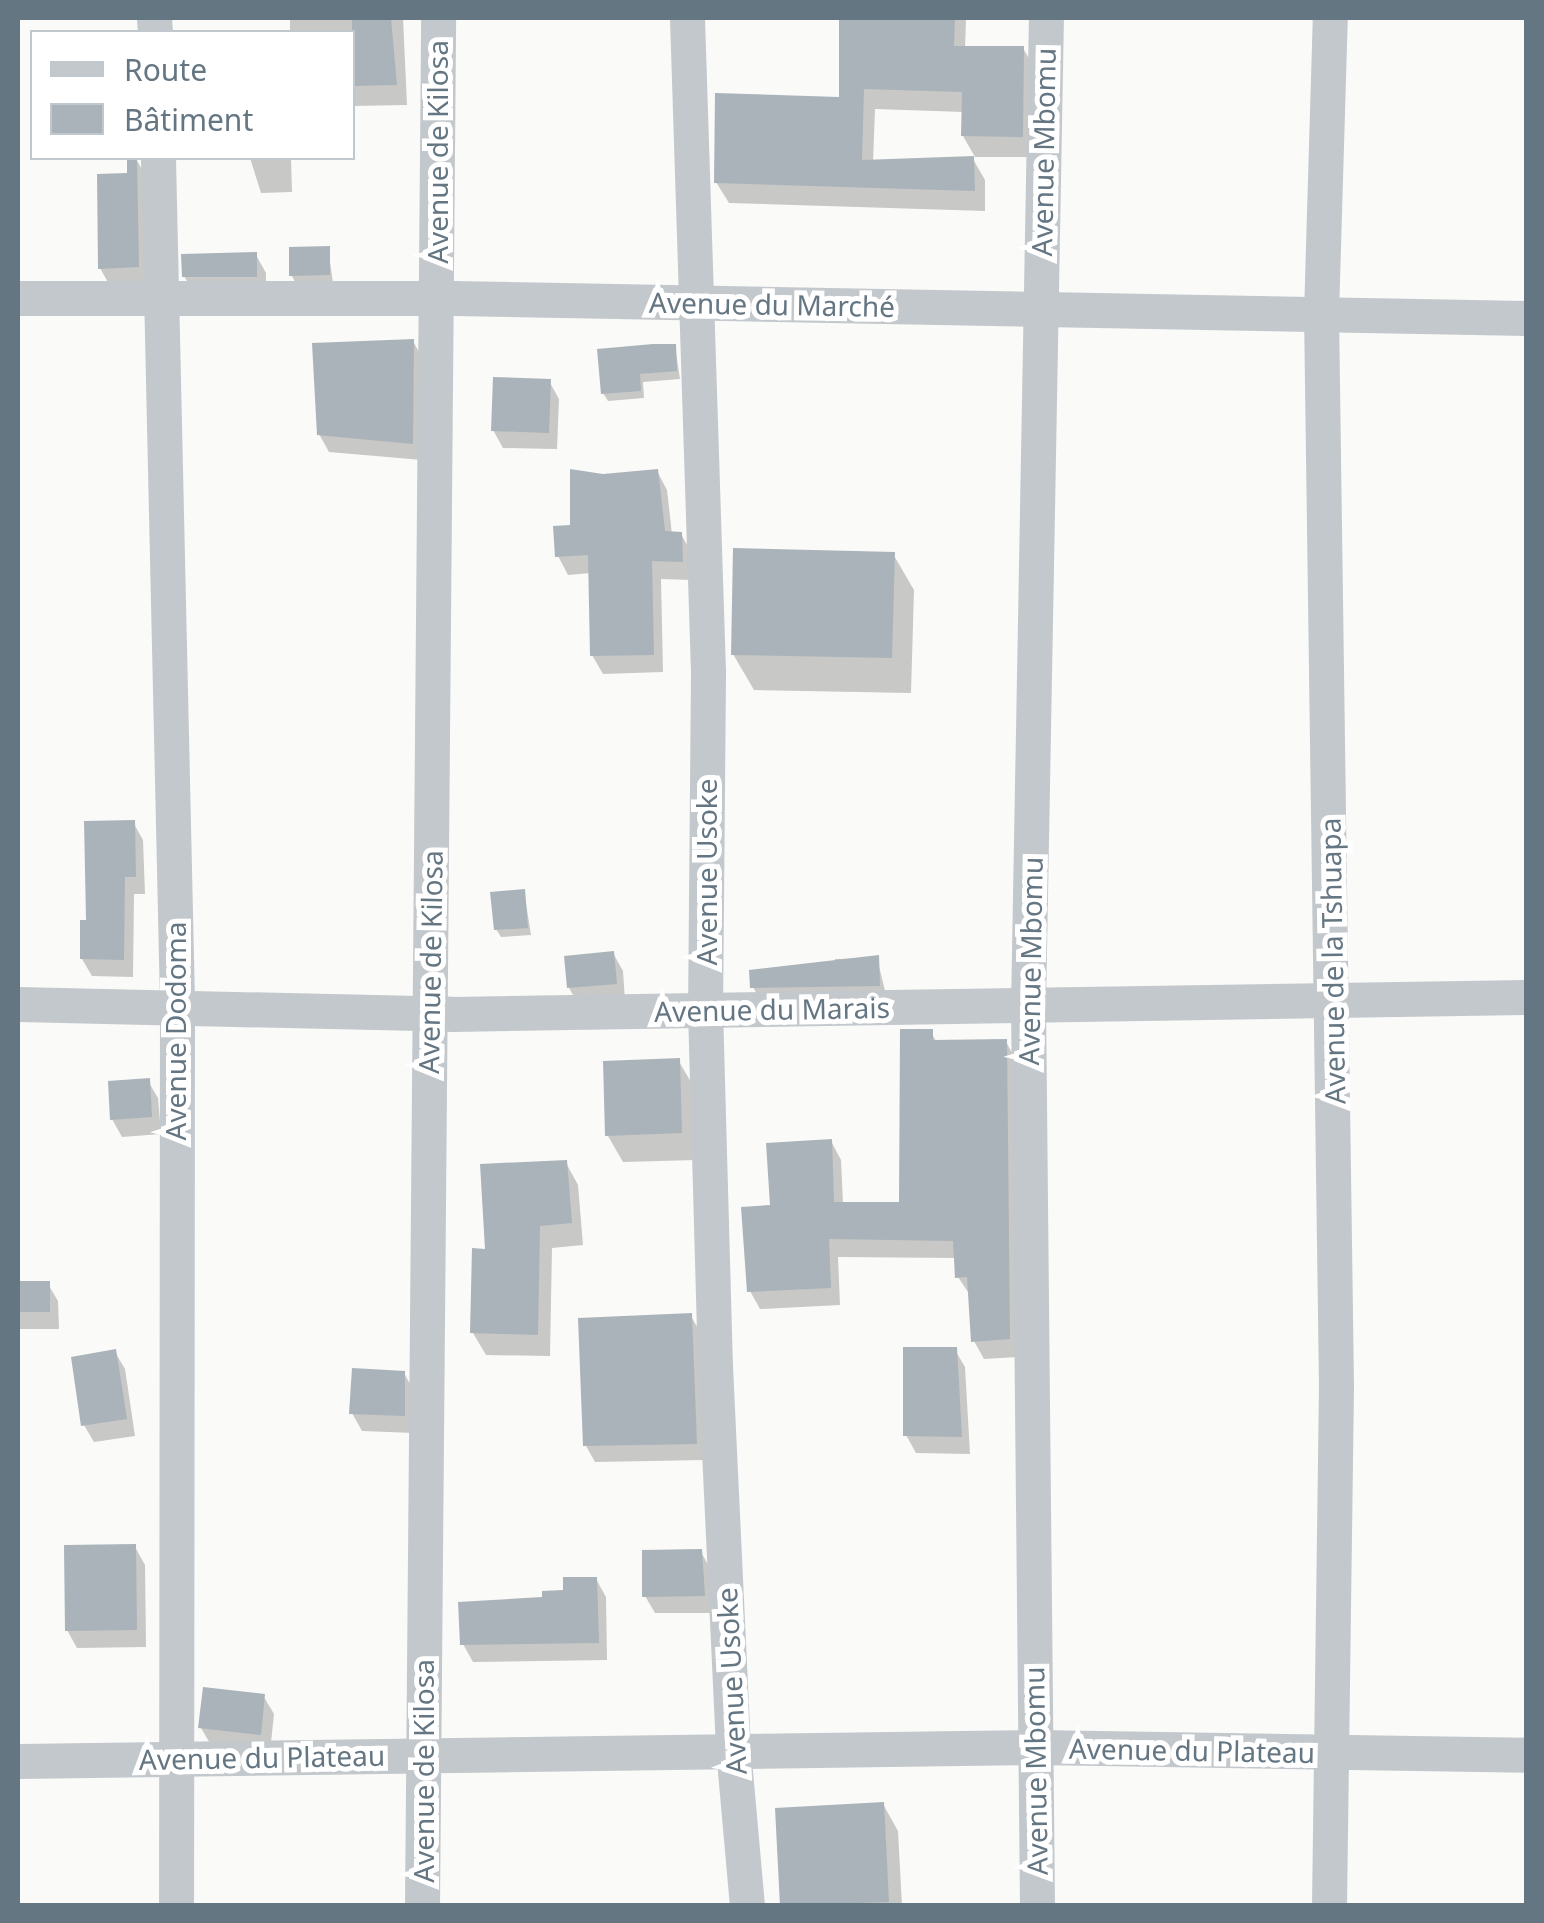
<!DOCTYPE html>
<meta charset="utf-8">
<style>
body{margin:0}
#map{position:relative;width:1544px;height:1923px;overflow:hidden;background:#fafaf8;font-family:"Noto Sans",sans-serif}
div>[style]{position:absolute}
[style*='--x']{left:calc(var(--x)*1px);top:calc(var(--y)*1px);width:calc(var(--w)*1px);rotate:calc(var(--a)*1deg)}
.shadow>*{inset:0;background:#0003}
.building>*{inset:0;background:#aab3b9}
.minor>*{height:35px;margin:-17.5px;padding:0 17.5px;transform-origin:17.5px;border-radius:17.5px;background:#c3c8cc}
span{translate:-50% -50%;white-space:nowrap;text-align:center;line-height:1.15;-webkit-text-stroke:10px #fff;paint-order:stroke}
.street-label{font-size:28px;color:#657683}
.frame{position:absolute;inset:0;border:20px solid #657683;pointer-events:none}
.legend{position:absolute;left:30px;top:30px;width:325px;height:130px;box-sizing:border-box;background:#fff;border:2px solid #c1c8cd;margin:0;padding:12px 18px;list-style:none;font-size:30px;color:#657683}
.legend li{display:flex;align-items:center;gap:20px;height:50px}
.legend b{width:50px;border:2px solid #c1c8cd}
</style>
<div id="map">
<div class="shadow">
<i style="clip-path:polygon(290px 18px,403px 18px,407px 105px,352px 106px,352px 32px,290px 32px)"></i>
<i style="clip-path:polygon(842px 18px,966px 18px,965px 49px,1023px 48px,1035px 69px,1033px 157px,975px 157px,963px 136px,964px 112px,875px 109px,873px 162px,973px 159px,985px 180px,985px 211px,729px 203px,716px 182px,841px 99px)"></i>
<i style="clip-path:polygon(250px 158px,291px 158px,292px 192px,261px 193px)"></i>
<i style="clip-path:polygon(136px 159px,146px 176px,148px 284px,110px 286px,100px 268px)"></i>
<i style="clip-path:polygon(328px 248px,333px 283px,296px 284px,292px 276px)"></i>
<i style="clip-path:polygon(256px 255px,266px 273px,266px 294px,195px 294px,184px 276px)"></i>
<i style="clip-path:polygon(413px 341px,423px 359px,422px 460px,329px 452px,319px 434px)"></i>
<i style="clip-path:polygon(675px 346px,680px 379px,643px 382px,644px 398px,608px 401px,603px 393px)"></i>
<i style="clip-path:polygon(549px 381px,559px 399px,557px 449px,503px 448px,493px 430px)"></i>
<i style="clip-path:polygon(657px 471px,667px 490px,672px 534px,681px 534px,691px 552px,692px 580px,661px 579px,663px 672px,603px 674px,592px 655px,591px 573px,568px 575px,558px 556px,603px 477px)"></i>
<i style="clip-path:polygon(893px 554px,914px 590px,911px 693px,754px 690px,733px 654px)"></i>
<i style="clip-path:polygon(133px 822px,143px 840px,145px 894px,134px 894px,133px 977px,92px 976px,82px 959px)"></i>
<i style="clip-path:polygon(524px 891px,531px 935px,501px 937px,496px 929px)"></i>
<i style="clip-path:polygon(613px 953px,623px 971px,625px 1001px,579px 1005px,569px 988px)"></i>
<i style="clip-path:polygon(877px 958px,887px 999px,761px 1001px,753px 987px,835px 966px,835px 959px)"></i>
<i style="clip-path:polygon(931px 1032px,937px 1043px,1006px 1042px,1016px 1060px,1019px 1357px,984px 1359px,974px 1341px,970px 1295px,958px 1277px,957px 1258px,838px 1257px,840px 1305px,760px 1309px,750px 1291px,773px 1207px,831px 1141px,841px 1160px,843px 1204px,901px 1204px)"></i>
<i style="clip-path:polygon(678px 1060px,694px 1087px,696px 1160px,623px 1162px,608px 1136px)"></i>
<i style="clip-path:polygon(148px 1081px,158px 1098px,161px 1134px,122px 1137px,112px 1119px)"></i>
<i style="clip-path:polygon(566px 1163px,578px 1185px,583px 1245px,552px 1248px,550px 1356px,486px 1355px,473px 1333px,487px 1251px)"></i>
<i style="clip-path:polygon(18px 1284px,48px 1284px,58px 1301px,59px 1329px,18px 1329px)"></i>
<i style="clip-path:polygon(691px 1316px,700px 1332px,705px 1460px,595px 1462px,586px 1446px)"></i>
<i style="clip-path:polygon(955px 1350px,965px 1367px,970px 1454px,916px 1453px,906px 1435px)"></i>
<i style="clip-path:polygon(115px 1352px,125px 1369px,135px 1436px,94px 1442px,84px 1425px)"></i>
<i style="clip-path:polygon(404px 1373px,414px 1391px,414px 1433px,362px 1431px,352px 1413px)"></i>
<i style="clip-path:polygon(135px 1547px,145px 1565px,146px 1647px,77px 1648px,67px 1630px)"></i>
<i style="clip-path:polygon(701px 1552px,711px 1570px,713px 1613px,655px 1613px,645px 1596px)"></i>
<i style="clip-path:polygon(596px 1579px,606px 1597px,607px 1660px,473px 1662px,463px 1644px)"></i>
<i style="clip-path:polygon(264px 1697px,274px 1714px,270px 1752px,211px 1745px,201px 1728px)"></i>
<i style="clip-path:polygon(883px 1804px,898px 1831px,902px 1906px,783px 1906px)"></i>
</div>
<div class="building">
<i style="clip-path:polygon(352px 18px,391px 18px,397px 85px,352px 86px)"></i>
<i style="clip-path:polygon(839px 18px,955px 18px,954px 46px,1024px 46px,1023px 137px,961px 136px,962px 92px,864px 89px,862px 160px,974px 156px,975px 191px,714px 183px,715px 93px,839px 97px)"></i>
<i style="clip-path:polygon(127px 158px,137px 158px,139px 267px,98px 269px,97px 174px,127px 173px)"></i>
<i style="clip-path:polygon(330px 246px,330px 275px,289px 276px,289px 247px)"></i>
<i style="clip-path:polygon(257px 252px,257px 277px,182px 277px,181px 254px)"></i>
<i style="clip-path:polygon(414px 339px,413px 444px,317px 435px,312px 343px)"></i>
<i style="clip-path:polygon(653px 344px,676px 344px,677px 371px,640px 374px,641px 391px,601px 394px,597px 349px)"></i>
<i style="clip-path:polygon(493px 377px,551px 379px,549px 433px,491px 431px)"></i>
<i style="clip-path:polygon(570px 469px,603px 474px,658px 469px,665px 531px,682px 532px,683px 562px,652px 561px,654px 655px,590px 656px,588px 555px,555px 557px,553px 526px,570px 525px)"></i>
<i style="clip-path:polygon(733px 548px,895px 552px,892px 658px,731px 655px)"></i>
<i style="clip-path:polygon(135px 820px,136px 877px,125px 877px,124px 960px,80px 959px,80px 920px,86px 920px,84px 821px)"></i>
<i style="clip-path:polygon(525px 889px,528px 928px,494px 930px,490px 892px)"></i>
<i style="clip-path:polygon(614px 951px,617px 984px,567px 988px,564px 956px)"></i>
<i style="clip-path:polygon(879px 955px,880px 986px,750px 988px,749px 970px)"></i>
<i style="clip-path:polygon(900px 1029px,933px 1029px,933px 1040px,1007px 1039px,1010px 1339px,971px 1342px,967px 1277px,955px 1278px,953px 1241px,829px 1239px,831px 1288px,747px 1292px,741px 1207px,770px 1205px,766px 1143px,832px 1139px,834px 1202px,899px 1202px)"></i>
<i style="clip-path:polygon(680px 1058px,682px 1133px,605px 1136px,603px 1061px)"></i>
<i style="clip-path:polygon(150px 1078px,152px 1117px,110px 1120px,108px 1081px)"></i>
<i style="clip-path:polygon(567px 1160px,572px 1223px,540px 1226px,538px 1335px,470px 1333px,472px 1248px,485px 1249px,480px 1164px)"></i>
<i style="clip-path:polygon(18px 1281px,50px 1281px,50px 1312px,18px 1312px)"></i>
<i style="clip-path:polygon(692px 1313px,697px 1444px,583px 1446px,578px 1318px)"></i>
<i style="clip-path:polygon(903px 1347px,957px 1347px,962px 1437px,903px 1436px)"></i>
<i style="clip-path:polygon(116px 1349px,127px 1419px,81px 1426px,71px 1357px)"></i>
<i style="clip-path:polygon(352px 1368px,405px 1371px,405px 1416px,349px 1414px)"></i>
<i style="clip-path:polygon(136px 1544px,137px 1630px,65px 1631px,64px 1545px)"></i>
<i style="clip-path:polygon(702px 1549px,705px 1596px,642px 1597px,642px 1550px)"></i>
<i style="clip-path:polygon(563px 1577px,597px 1577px,599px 1643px,460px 1645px,458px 1602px,542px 1597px,542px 1591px,563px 1590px)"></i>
<i style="clip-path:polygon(203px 1687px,265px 1694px,261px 1735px,198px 1728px)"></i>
<i style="clip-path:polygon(884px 1802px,889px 1902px,780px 1906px,775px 1808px)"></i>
</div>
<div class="minor">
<i style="--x:154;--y:18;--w:14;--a:86"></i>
<i style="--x:687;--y:18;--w:654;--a:88.16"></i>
<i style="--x:708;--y:672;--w:337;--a:90.5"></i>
<i style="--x:705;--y:1009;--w:357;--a:88.4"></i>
<i style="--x:715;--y:1366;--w:383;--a:87.3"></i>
<i style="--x:733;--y:1749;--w:158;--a:84.9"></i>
<i style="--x:158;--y:158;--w:847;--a:88.71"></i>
<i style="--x:177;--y:1005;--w:901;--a:90.06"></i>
<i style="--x:18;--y:298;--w:435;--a:0"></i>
<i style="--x:453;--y:298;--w:1073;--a:1.07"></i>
<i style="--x:18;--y:1004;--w:434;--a:1.3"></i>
<i style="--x:452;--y:1014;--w:1074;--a:-0.91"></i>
<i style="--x:18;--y:1761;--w:1017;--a:-0.79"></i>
<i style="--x:1035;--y:1747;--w:491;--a:0.9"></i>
<i style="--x:422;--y:1906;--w:1888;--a:-89.51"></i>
<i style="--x:1037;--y:1906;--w:900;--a:-90.57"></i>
<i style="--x:1028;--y:1006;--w:988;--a:-88.96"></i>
<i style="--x:1329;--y:1906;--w:520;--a:-89.23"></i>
<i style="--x:1336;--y:1386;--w:1072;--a:-90.8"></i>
<i style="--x:1321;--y:314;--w:296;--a:-88.3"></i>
</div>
<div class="street-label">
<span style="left:437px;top:152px;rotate:-90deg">Avenue de Kilosa</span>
<span style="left:1043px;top:152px;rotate:-89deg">Avenue Mbomu</span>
<span style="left:772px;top:304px;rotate:1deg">Avenue du Marché</span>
<span style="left:706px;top:872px;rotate:-90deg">Avenue Usoke</span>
<span style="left:1030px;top:961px;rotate:-89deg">Avenue Mbomu</span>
<span style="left:1332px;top:961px;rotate:-91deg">Avenue de la Tshuapa</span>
<span style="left:430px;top:962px;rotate:-89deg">Avenue de Kilosa</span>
<span style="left:772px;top:1009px;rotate:-1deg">Avenue du Marais</span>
<span style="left:175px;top:1031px;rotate:-90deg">Avenue Dodoma</span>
<span style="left:731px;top:1681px;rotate:-93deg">Avenue Usoke</span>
<span style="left:1192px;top:1750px;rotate:1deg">Avenue du Plateau</span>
<span style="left:262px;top:1757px;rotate:-1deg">Avenue du Plateau</span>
<span style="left:423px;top:1771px;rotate:-90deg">Avenue de Kilosa</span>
<span style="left:1035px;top:1771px;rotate:-91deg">Avenue Mbomu</span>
</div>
<div class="frame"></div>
<ul class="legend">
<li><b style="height:12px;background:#c3c8cc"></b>Route</li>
<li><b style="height:28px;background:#aab3b9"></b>Bâtiment</li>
</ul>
</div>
